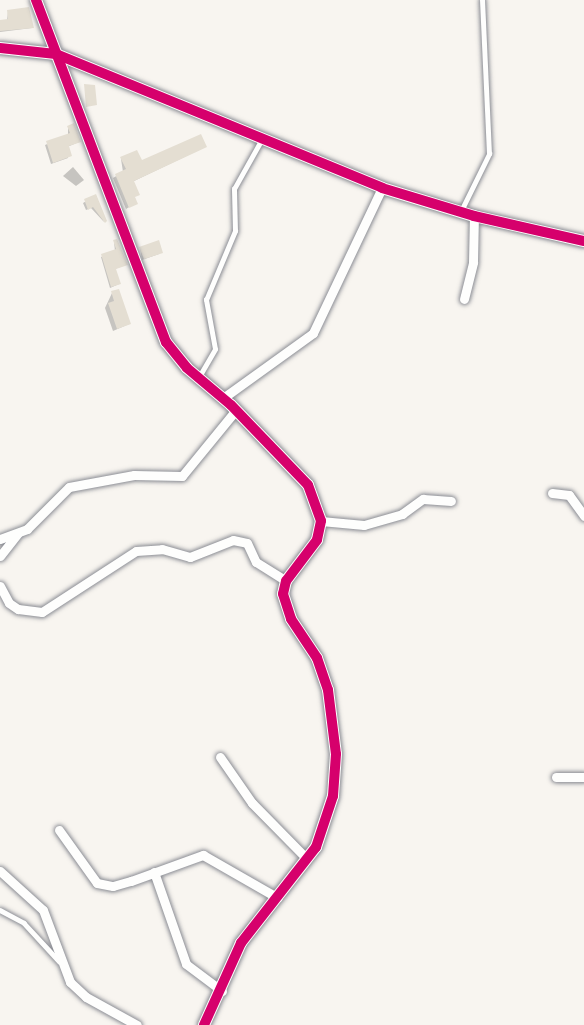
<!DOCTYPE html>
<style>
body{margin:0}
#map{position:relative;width:584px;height:1025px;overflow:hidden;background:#f8f5f0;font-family:Caveat,sans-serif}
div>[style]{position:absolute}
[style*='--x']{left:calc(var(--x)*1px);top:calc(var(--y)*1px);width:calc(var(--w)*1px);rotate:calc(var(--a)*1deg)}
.shadow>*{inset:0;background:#0003}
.building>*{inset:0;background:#e4ded2}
.roads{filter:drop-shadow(0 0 2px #8b8d94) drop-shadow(0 0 2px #8b8d94)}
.lane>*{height:4.5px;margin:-2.25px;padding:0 2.25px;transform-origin:2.25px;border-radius:2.25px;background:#fefefd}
.street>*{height:9px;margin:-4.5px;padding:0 4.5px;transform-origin:4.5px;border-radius:4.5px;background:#fefefd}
.secondary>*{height:12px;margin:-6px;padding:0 6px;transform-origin:6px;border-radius:6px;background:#fefefd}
.cycleway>*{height:10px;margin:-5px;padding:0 5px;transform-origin:5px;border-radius:5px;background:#d6006c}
span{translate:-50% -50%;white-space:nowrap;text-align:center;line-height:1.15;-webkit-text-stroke:7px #fff;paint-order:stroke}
</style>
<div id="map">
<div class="shadow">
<i style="clip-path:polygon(8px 12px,32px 28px,0 32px,0 22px,7px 21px)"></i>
<i style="clip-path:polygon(68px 127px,79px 142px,67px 147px,68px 158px,51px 164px,45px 145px,68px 135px)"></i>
<i style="clip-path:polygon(205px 147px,132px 182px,136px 203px,126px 209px,113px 178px,123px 172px,121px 159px,141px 163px)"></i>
<i style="clip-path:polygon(73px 167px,84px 180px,76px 186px,63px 176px)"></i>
<i style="clip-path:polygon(95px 196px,104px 222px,91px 208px,86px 210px,83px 203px)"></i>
<i style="clip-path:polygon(114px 242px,125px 265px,115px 269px,119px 284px,110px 288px,101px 257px,115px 251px)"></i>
<i style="clip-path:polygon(140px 248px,159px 254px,142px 260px)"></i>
<i style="clip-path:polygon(112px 293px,129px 324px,113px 331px,105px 308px)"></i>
</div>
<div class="building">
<i style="clip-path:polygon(29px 7px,34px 28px,0 31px,0 20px,8px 19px,7px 10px)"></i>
<i style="clip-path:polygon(84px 84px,95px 85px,97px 105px,86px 107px)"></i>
<i style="clip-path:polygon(74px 123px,81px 142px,69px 146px,72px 156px,53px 163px,46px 141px,70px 133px,67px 126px)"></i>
<i style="clip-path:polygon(201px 134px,207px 147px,134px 181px,140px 195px,135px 197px,138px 204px,129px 208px,115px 174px,126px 169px,120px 157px,137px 150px,142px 160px)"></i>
<i style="clip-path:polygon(96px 194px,107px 221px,105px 223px,93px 207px,88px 210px,84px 199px)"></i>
<i style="clip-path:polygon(117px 239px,128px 265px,116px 269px,121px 284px,111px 287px,101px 254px,116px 249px,113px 240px)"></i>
<i style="clip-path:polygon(159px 240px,163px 253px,144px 259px,139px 247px)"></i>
<i style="clip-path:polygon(119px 289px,131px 324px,117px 329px,108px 303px,114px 301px,111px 291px)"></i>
</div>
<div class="roads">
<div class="lane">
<i style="--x:461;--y:211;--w:64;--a:-63.8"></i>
<i style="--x:489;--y:154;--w:154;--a:-92.6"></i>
<i style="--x:199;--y:377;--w:32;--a:-60"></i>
<i style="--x:215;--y:349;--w:50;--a:-100.4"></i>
<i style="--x:206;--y:300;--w:75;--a:-67.2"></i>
<i style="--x:235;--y:231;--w:42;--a:-91.4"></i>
<i style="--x:234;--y:189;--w:57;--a:-60.8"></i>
<i style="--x:0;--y:910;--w:27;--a:28"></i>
<i style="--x:24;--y:923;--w:52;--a:47.4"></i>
</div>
<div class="street">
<i style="--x:464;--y:299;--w:38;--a:-76"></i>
<i style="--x:473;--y:262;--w:46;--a:-88.8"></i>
<i style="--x:223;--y:398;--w:111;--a:-35.8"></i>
<i style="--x:313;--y:333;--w:161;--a:-64.6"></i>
<i style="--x:552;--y:493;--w:17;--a:7"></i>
<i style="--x:569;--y:495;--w:26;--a:54"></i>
<i style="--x:321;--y:521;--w:43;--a:5.3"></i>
<i style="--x:364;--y:525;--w:40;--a:-16"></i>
<i style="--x:402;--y:514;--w:26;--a:-36"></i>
<i style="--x:423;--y:499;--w:28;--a:4"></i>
<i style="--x:0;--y:539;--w:29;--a:-20"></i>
<i style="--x:27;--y:529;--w:59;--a:-45"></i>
<i style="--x:69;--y:487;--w:66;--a:-10.5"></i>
<i style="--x:134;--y:475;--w:48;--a:1.2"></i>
<i style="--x:182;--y:476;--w:85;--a:-50.7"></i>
<i style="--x:0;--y:556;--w:29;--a:-52"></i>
<i style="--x:0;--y:586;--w:19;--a:62"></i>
<i style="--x:9;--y:603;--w:11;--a:34"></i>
<i style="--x:18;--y:609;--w:24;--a:7"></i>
<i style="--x:42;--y:612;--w:112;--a:-33"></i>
<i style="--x:136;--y:551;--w:26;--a:-4"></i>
<i style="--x:162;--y:549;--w:29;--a:16"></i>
<i style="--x:190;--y:557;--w:46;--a:-21.6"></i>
<i style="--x:233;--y:540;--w:14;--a:12"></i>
<i style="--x:247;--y:543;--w:21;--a:65"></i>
<i style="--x:256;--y:562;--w:36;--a:32"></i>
<i style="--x:220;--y:757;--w:56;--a:55.2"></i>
<i style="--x:252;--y:803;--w:78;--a:45.5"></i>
<i style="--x:556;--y:777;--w:28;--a:0"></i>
<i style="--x:59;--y:830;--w:65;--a:54.4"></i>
<i style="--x:97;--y:883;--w:16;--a:11"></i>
<i style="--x:113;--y:886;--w:19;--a:-16"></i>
<i style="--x:131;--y:881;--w:77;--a:-19.9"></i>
<i style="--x:203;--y:855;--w:86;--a:29.8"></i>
<i style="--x:0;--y:871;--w:58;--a:42.2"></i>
<i style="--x:43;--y:910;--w:77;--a:69.4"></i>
<i style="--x:70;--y:982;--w:22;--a:43"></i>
<i style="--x:86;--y:997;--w:58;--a:28.8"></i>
<i style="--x:154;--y:872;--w:97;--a:70.8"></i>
<i style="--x:186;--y:964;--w:45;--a:36.9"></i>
</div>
<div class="secondary">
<i style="--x:36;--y:0;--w:366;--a:69.2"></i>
<i style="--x:166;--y:342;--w:33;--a:51"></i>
<i style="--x:187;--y:368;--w:57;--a:40.1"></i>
<i style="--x:231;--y:405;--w:111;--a:46.1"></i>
<i style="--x:308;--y:485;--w:38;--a:70"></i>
<i style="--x:321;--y:521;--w:19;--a:102"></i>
<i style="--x:317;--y:540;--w:51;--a:127.1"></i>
<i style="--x:286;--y:581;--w:13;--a:103"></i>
<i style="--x:283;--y:594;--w:26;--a:72"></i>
<i style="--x:291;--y:619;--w:47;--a:56.3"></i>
<i style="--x:317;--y:658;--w:34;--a:71"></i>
<i style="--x:328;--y:690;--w:64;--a:82.9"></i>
<i style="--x:336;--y:754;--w:42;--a:94.1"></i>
<i style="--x:333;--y:796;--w:54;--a:108.4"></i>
<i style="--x:316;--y:847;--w:122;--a:128"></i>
<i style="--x:241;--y:943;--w:90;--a:114.3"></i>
<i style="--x:0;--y:48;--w:56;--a:6.1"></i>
<i style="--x:56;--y:54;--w:352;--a:22.3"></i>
<i style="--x:382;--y:188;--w:96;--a:16.9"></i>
<i style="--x:474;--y:216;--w:113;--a:12.8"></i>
</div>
</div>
<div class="cycleway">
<i style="--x:36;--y:0;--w:366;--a:69.2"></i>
<i style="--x:166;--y:342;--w:33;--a:51"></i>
<i style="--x:187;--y:368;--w:57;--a:40.1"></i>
<i style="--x:231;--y:405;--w:111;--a:46.1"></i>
<i style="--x:308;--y:485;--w:38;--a:70"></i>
<i style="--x:321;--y:521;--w:19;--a:102"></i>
<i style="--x:317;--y:540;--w:51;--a:127.1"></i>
<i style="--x:286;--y:581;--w:13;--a:103"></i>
<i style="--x:283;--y:594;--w:26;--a:72"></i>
<i style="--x:291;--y:619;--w:47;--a:56.3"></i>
<i style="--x:317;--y:658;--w:34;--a:71"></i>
<i style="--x:328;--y:690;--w:64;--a:82.9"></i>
<i style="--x:336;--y:754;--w:42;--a:94.1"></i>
<i style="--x:333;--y:796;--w:54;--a:108.4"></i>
<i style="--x:316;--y:847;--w:122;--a:128"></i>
<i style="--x:241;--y:943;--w:90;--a:114.3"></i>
<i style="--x:0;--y:48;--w:56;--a:6.1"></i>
<i style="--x:56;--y:54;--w:352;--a:22.3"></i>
<i style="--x:382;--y:188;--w:96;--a:16.9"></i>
<i style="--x:474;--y:216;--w:113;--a:12.8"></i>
</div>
</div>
